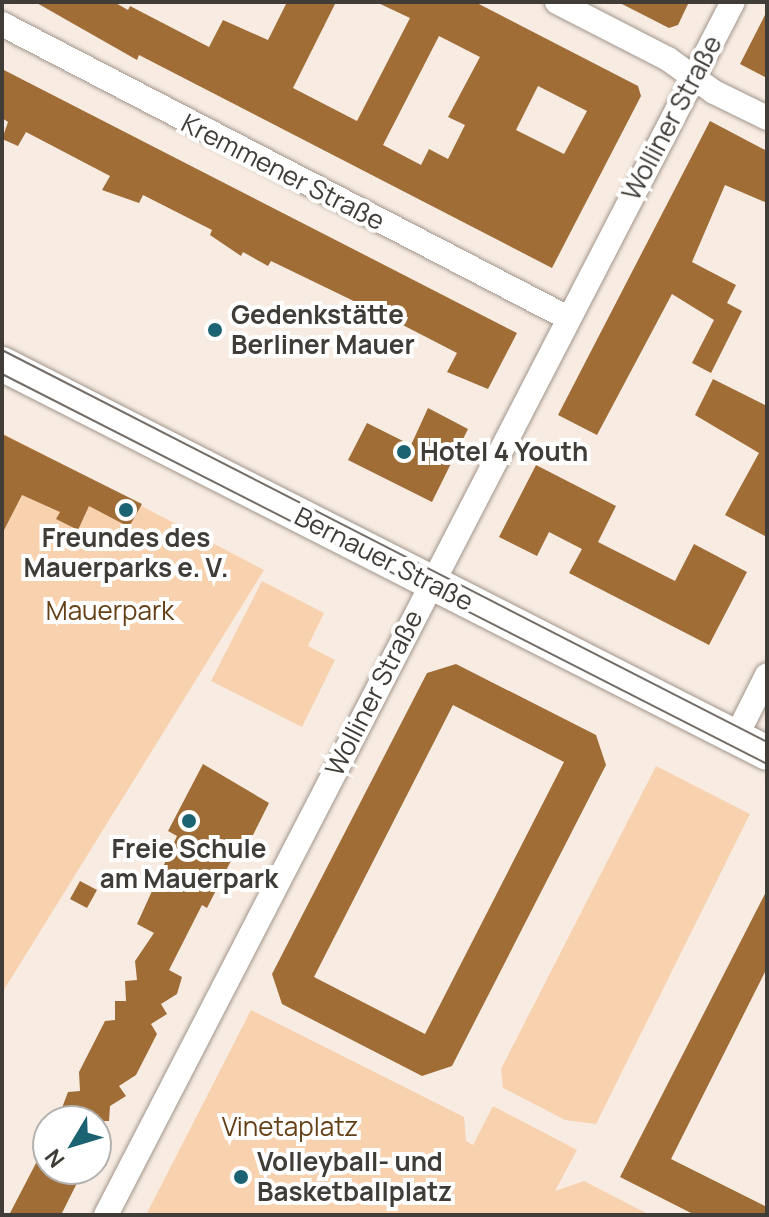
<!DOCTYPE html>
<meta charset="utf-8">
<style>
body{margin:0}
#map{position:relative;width:769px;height:1217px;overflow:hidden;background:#f8ece2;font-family:Manrope,sans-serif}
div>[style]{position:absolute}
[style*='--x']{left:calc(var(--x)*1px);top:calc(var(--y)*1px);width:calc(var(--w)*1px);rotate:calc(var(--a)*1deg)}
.green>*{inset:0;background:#f8d2af}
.building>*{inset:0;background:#a06d37}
.roads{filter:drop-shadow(0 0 2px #a0958c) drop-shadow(0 0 2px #a0958c)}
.minor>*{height:24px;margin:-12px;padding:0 12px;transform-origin:12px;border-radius:12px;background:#fff}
.secondary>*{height:34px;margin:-17px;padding:0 17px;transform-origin:17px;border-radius:17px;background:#fff}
.tram>*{height:2px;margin:-1px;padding:0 1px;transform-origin:1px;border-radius:1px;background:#746d68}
.dots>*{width:22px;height:22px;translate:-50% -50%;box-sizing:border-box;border:4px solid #fff;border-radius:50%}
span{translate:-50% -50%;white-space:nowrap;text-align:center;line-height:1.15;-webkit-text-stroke:8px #fff;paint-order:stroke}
.street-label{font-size:26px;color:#403c38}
.poi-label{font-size:26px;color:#403c38;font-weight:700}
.left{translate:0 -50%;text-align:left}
.park-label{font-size:26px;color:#654017}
.frame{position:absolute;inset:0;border:4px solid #403c38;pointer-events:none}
.north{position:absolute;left:32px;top:1105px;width:80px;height:80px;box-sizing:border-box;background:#fff;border:2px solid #b3b1af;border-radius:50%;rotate:232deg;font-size:22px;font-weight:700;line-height:32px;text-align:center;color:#403c38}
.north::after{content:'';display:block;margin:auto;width:28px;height:36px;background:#1b6372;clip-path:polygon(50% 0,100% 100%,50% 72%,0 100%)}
</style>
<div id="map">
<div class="green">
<i style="clip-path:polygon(2px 433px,264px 570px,2px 993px)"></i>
<i style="clip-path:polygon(262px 581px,324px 613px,308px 646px,335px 660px,302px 727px,211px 681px)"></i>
<i style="clip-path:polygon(656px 766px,750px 814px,596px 1124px,565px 1120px,503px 1088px,501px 1069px)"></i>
<i style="clip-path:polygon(251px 1010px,464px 1117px,466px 1141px,473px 1145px,493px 1106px,577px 1150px,555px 1191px,584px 1181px,650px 1215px,146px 1215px)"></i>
</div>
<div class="building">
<i style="clip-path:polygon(evenodd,35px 2px,114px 2px,128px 10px,130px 6px,209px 47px,223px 20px,268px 40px,287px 2px,336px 2px,293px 88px,357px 121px,410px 18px,376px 2px,475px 2px,638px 86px,641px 96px,552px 268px,139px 55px,137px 60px,35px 2px,439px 36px,480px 57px,448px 117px,465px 125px,448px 159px,429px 149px,421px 165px,383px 145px,439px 36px,35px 2px,538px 86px,587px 111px,564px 154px,516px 130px,538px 86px)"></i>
<i style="clip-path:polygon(618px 2px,689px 2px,678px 25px,669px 28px)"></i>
<i style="clip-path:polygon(767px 11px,767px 78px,740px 64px)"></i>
<i style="clip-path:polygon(2px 69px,517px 333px,488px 389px,447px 372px,457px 353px,395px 321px,271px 261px,268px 266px,243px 252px,241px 256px,210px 235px,212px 230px,143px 195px,139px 203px,102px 190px,110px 176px,26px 132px,18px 146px,2px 139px,8px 122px,2px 118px)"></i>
<i style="clip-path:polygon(710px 121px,767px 151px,767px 203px,725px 185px,692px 262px,736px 285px,727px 303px,742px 311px,711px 373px,692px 363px,714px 320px,672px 294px,597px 435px,558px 415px)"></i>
<i style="clip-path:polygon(713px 379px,767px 406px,767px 537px,725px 515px,759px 453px,695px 415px)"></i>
<i style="clip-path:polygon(428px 408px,468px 429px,432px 502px,348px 460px,367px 423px,411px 445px)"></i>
<i style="clip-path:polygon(2px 434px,142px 504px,129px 527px,89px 506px,78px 530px,56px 519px,60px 512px,22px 495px,2px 534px)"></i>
<i style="clip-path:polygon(536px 465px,616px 506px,598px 542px,675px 581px,694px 544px,747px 572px,709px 645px,569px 573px,582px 549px,549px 532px,537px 556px,499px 537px)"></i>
<i style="clip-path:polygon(evenodd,456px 664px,596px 735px,606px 765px,452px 1066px,422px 1076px,282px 1004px,272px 974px,427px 673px,456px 664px,453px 705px,564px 762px,425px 1034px,314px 977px,453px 705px)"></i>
<i style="clip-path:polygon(203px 764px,269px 803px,244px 853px,237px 849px,207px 908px,202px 905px,169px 970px,182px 977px,177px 994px,161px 1004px,167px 1014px,151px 1024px,157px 1034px,136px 1075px,119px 1086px,126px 1096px,110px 1106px,109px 1121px,57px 1121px,68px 1092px,80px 1091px,79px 1072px,105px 1021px,115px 1020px,115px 1001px,126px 1001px,125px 981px,137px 980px,135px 961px,154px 933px,137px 924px,177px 836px,168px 831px)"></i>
<i style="clip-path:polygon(80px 881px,97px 890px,87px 908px,70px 899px)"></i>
<i style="clip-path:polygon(767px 890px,767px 968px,671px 1159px,767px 1207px,767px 1215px,695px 1215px,620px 1177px)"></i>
<i style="clip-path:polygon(48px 1140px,48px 1169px,84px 1169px,61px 1215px,9px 1215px)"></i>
</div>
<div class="roads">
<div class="minor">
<i style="--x:557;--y:2;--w:125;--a:27.2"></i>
<i style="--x:668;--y:59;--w:57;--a:35.7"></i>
<i style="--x:714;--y:92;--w:59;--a:26.1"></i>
<i style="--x:2;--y:24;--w:636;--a:27.45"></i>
<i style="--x:736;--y:737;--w:69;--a:-63.4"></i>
<i style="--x:106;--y:1215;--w:1365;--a:-62.67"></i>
</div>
<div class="secondary">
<i style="--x:2;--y:364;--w:858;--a:26.95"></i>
</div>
</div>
<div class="tram">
<i style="--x:2;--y:350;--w:860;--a:27.13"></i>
<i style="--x:2;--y:374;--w:859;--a:27.01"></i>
</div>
<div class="dots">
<i style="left:215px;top:330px;background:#1b6372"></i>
<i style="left:404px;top:452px;background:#1b6372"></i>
<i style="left:126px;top:510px;background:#1b6372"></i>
<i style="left:189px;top:821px;background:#1b6372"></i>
<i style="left:241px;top:1177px;background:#1b6372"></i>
</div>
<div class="street-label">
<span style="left:672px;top:118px;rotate:-62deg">Wolliner Straße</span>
<span style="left:283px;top:172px;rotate:27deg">Kremmener Straße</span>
<span style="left:384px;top:559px;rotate:27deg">Bernauer Straße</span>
<span style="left:374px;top:693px;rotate:-63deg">Wolliner Straße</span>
</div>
<div class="poi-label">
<span class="left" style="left:231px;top:330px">Gedenkstätte<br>Berliner Mauer</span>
<span class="left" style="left:420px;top:452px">Hotel 4 Youth</span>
<span style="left:126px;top:553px">Freundes des<br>Mauerparks e. V.</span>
<span style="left:189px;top:864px">Freie Schule<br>am Mauerpark</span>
<span class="left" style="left:257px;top:1177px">Volleyball- und<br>Basketballplatz</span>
</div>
<div class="park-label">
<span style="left:110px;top:611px">Mauerpark</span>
<span style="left:290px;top:1127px">Vinetaplatz</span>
</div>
<div class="frame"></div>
<div class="north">N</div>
</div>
